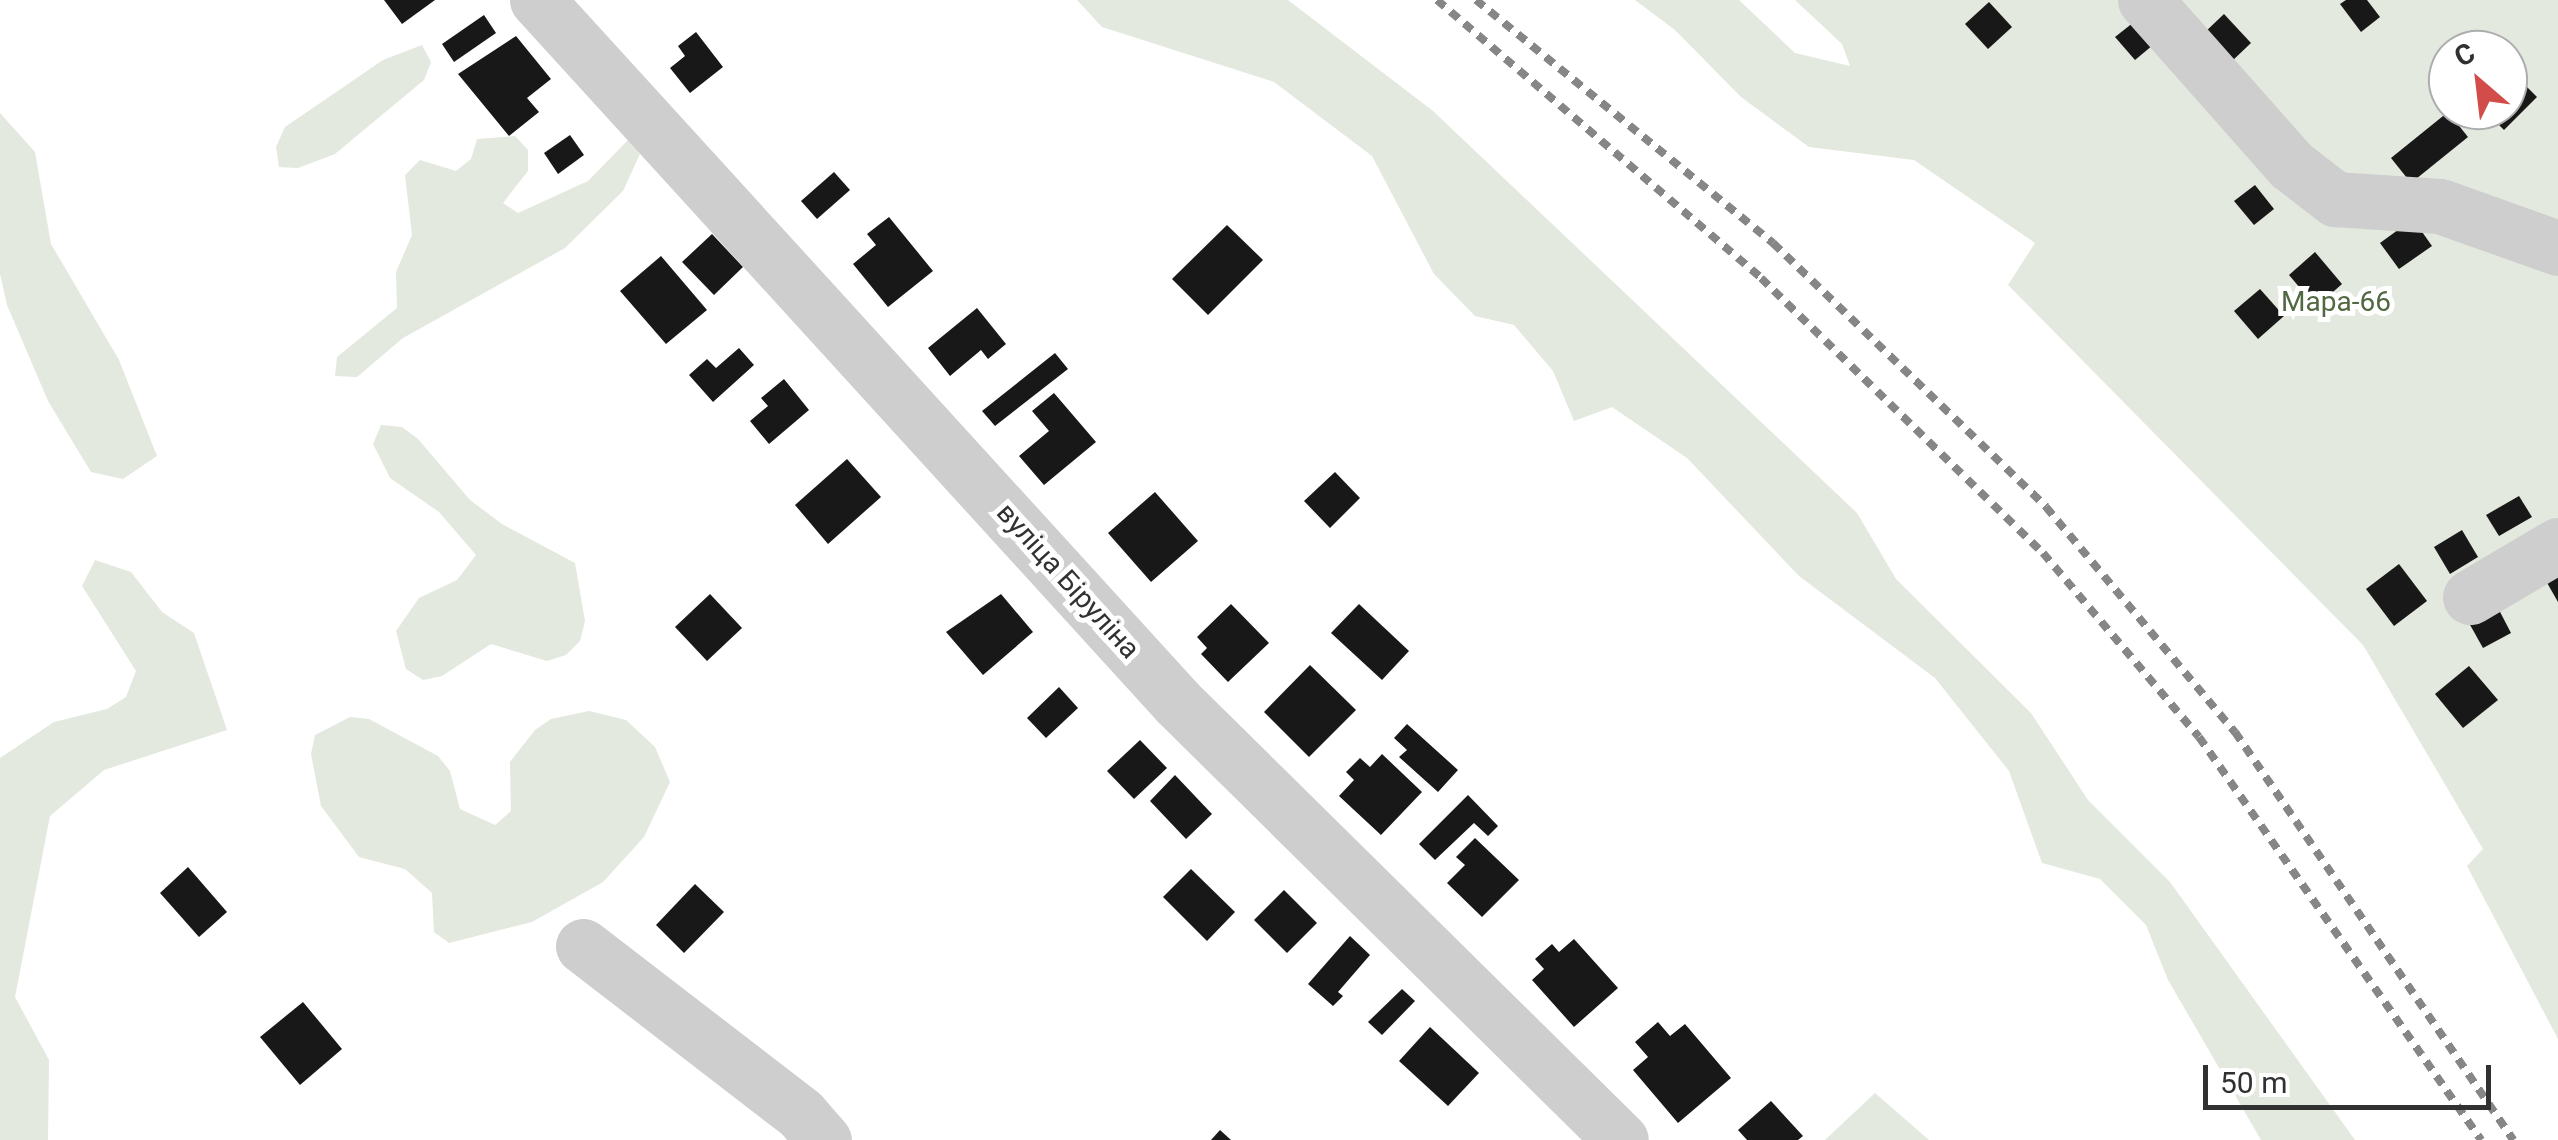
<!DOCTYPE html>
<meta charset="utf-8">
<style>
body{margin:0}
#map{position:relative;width:2558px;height:1140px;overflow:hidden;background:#fff;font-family:Roboto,sans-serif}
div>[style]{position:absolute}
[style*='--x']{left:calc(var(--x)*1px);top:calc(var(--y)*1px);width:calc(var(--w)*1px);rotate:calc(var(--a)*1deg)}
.green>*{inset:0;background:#e3e9de}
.building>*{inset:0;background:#181818}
.minor>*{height:55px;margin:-27.5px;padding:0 27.5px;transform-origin:27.5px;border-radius:27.5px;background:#cecece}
.rail>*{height:8px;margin-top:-4px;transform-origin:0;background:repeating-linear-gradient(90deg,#868686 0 10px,transparent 0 18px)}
span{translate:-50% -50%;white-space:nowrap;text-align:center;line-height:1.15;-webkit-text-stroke:10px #fff;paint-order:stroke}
.park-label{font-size:28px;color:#516843}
.street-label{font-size:28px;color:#313131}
.north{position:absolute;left:2428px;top:30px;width:100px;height:100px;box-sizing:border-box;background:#fff;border:2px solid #adadad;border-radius:50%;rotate:332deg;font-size:28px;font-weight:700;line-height:40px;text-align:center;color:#313131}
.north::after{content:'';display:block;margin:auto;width:35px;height:45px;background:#d24c49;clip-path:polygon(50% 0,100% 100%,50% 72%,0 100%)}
.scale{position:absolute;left:2203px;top:1065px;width:288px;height:45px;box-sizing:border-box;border:5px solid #313131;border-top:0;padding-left:12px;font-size:30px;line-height:35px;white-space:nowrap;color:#313131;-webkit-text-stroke:8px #fff;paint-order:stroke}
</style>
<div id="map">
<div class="green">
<i style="clip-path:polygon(1077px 0,1288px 0,1433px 111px,1857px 513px,1896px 579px,2031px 713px,2088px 800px,2170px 882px,2355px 1140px,2261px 1140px,2168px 980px,2146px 925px,2100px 879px,2042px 863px,2009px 771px,1935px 678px,1799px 576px,1687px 458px,1612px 407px,1574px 421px,1553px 371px,1514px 325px,1475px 316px,1434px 274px,1372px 156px,1274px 82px,1102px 27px)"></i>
<i style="clip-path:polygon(evenodd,1635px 0,1739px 0,1795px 53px,1850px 66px,1842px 44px,1795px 0,2558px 0,2558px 1039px,2467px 866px,2483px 849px,2363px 645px,2008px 285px,2035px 243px,1914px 160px,1809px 147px,1741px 97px,1675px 30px,1635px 0,2448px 50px,2508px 50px,2508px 110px,2448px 110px,2448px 50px)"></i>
<i style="clip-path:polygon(422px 45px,431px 62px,424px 80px,335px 154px,298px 168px,279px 167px,276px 147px,285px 127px,383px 60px)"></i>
<i style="clip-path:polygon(0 113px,35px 152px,51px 244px,119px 360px,157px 456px,123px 479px,91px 472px,48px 401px,7px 305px,0 274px)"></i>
<i style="clip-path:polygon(515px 136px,528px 150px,528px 171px,503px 203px,518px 213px,588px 181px,629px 139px,640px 154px,623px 191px,565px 248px,403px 338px,357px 377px,335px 376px,337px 357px,397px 308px,396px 272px,412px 235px,405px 175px,420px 160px,456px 171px,471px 159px,477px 139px)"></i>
<i style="clip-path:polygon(381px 425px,402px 427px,418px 439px,470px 500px,502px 524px,575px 563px,585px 621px,580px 641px,566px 655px,547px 661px,491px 644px,442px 676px,423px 680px,406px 669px,396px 631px,419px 598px,457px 580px,476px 555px,439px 512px,390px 478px,373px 444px)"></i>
<i style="clip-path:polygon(95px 560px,131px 572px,162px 612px,194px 633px,227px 730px,104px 770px,50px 816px,15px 997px,49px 1060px,48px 1140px,0 1140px,0 758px,54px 722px,107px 709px,126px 697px,136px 671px,82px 586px)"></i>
<i style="clip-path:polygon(589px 711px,626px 720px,655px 747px,670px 782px,644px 837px,603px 882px,532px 922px,449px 943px,434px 932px,432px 893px,405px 869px,359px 857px,321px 806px,311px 754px,315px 735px,350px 717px,369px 719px,438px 756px,450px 771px,460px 809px,495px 825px,511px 811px,510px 762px,535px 730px,551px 719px)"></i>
<i style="clip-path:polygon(1875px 1093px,1929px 1140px,1825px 1140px)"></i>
</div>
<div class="building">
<i style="clip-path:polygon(384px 0,435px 0,402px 24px)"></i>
<i style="clip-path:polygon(2346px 0,2367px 0,2380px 17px,2361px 32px,2340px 4px)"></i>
<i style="clip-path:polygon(1989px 2px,2012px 27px,1988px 49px,1965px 24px)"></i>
<i style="clip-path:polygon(2224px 14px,2251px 43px,2231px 62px,2203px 34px)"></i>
<i style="clip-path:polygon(484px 15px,496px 33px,454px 62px,442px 44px)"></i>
<i style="clip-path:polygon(2134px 22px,2153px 45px,2135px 60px,2115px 37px)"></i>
<i style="clip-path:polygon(696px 32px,723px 67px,690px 93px,670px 68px,685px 56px,678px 46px)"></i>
<i style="clip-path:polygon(516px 36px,551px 79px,527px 98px,539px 112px,509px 136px,458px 74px)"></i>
<i style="clip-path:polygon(2514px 74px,2537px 97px,2504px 130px,2484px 110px,2508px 110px,2508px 81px)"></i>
<i style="clip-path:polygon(2448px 112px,2468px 137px,2411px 183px,2391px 158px)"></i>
<i style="clip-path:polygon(570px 135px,584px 155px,558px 174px,544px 153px)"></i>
<i style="clip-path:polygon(834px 172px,850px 190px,817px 219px,801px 201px)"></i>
<i style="clip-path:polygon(2255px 185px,2274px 209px,2254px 225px,2234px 201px)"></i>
<i style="clip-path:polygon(889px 217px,933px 271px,888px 307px,853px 264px,876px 245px,867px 234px)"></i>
<i style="clip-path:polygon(2413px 219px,2432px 246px,2399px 269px,2380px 243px)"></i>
<i style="clip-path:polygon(1227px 225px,1263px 260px,1208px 315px,1172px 279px)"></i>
<i style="clip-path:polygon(712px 234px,743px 267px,714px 295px,682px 262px)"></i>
<i style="clip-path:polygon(2315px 252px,2342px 284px,2316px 307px,2289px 275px)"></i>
<i style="clip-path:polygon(661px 256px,707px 310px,666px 344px,620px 291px)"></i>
<i style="clip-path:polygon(2260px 289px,2284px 316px,2258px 339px,2234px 311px)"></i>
<i style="clip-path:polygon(977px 308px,1006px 344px,988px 359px,981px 350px,950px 376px,928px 348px)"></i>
<i style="clip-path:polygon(739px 348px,754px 365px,713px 402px,689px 375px,707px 359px,716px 368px)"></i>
<i style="clip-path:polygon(1055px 353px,1068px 369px,995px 426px,982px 411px)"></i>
<i style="clip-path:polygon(784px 379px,809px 410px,769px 444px,750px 421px,768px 406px,761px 398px)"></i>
<i style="clip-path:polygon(1054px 393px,1096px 442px,1044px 485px,1019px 456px,1049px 431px,1032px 411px)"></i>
<i style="clip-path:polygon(847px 459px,881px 497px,828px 544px,795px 505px)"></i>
<i style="clip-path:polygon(1335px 472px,1360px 498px,1330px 528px,1304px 501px)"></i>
<i style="clip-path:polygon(1155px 492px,1198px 541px,1151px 582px,1108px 533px)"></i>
<i style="clip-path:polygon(2519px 496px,2532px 517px,2499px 536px,2486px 515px)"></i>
<i style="clip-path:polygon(2462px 530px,2478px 557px,2450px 574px,2434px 547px)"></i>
<i style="clip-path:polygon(2399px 564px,2427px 601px,2394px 626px,2366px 589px)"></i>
<i style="clip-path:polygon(2558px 575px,2558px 602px,2546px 581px)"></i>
<i style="clip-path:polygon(710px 594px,742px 628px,707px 661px,675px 627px)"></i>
<i style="clip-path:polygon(1001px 594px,1033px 632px,983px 675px,946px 632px)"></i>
<i style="clip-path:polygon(1231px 604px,1269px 643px,1228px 682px,1201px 654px,1207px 648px,1197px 637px)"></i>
<i style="clip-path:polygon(1359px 604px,1409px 651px,1382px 680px,1331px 633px)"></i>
<i style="clip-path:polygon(2498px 608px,2511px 633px,2483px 648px,2469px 623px)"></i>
<i style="clip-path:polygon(1310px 665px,1356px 710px,1309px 757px,1264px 712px)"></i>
<i style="clip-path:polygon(2469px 666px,2498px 700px,2463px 728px,2435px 694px)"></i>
<i style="clip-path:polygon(1059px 687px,1078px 708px,1046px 738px,1027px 718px)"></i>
<i style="clip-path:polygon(1407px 724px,1458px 770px,1438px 792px,1399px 757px,1407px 750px,1394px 738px)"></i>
<i style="clip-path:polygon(1140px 740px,1167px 768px,1134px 799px,1107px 771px)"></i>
<i style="clip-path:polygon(1382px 754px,1422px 792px,1381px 835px,1339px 796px,1354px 780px,1346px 772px,1360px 758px,1370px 767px)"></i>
<i style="clip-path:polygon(1175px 775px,1212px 814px,1186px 839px,1150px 801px)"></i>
<i style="clip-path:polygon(1468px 795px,1498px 826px,1488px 836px,1474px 823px,1435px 860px,1419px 844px)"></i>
<i style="clip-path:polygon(1475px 838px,1519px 880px,1482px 917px,1447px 883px,1465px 865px,1456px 857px)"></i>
<i style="clip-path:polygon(188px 867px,227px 912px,199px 937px,160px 893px)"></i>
<i style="clip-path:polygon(1191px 869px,1235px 912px,1207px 941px,1163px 897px)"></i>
<i style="clip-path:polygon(695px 884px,724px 912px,684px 953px,656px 925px)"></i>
<i style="clip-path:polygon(1284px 890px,1317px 923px,1287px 953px,1254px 920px)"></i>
<i style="clip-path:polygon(1350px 936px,1370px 955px,1338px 992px,1343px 996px,1333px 1006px,1308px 984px)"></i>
<i style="clip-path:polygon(1574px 939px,1618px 988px,1574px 1027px,1532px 980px,1544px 969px,1535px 959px,1552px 944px,1559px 952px)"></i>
<i style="clip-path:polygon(1402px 989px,1415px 1001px,1382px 1035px,1368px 1022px)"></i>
<i style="clip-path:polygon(303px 1002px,342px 1049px,300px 1085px,260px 1037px)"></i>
<i style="clip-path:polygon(1658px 1022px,1670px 1036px,1685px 1024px,1731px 1078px,1678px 1123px,1633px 1070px,1648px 1057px,1635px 1042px)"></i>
<i style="clip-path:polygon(1430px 1027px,1479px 1073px,1448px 1106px,1399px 1061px)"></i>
<i style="clip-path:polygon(1771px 1101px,1803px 1136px,1798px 1140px,1747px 1140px,1738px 1130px)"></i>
<i style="clip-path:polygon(1220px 1130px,1231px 1140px,1211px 1140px)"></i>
</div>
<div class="minor">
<i style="--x:537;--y:0;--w:951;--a:47.64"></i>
<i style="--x:1178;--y:703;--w:622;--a:44.61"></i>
<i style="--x:2145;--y:0;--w:220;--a:48.5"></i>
<i style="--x:2291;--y:165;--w:56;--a:37.7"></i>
<i style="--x:2335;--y:199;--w:105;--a:3.8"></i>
<i style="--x:2440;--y:206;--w:125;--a:19.6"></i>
<i style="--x:2470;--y:597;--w:102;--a:-30.6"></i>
<i style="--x:583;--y:946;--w:275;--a:37.6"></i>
<i style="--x:801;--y:1114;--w:35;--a:49"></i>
</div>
<div class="rail">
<i style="--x:1437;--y:0;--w:427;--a:40.6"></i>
<i style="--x:1761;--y:278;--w:394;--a:44.3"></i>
<i style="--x:2043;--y:553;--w:241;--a:49.7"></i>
<i style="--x:2199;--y:737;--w:492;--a:55"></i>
<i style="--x:1476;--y:0;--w:384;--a:39.3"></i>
<i style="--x:1773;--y:243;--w:380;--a:44"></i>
<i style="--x:2046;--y:507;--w:294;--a:50"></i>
<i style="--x:2235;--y:732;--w:494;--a:55.7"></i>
</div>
<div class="park-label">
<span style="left:2336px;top:302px">Мара-66</span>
</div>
<div class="street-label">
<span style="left:1068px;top:581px;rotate:48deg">вуліца Біруліна</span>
</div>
<div class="north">С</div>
<div class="scale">50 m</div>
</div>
